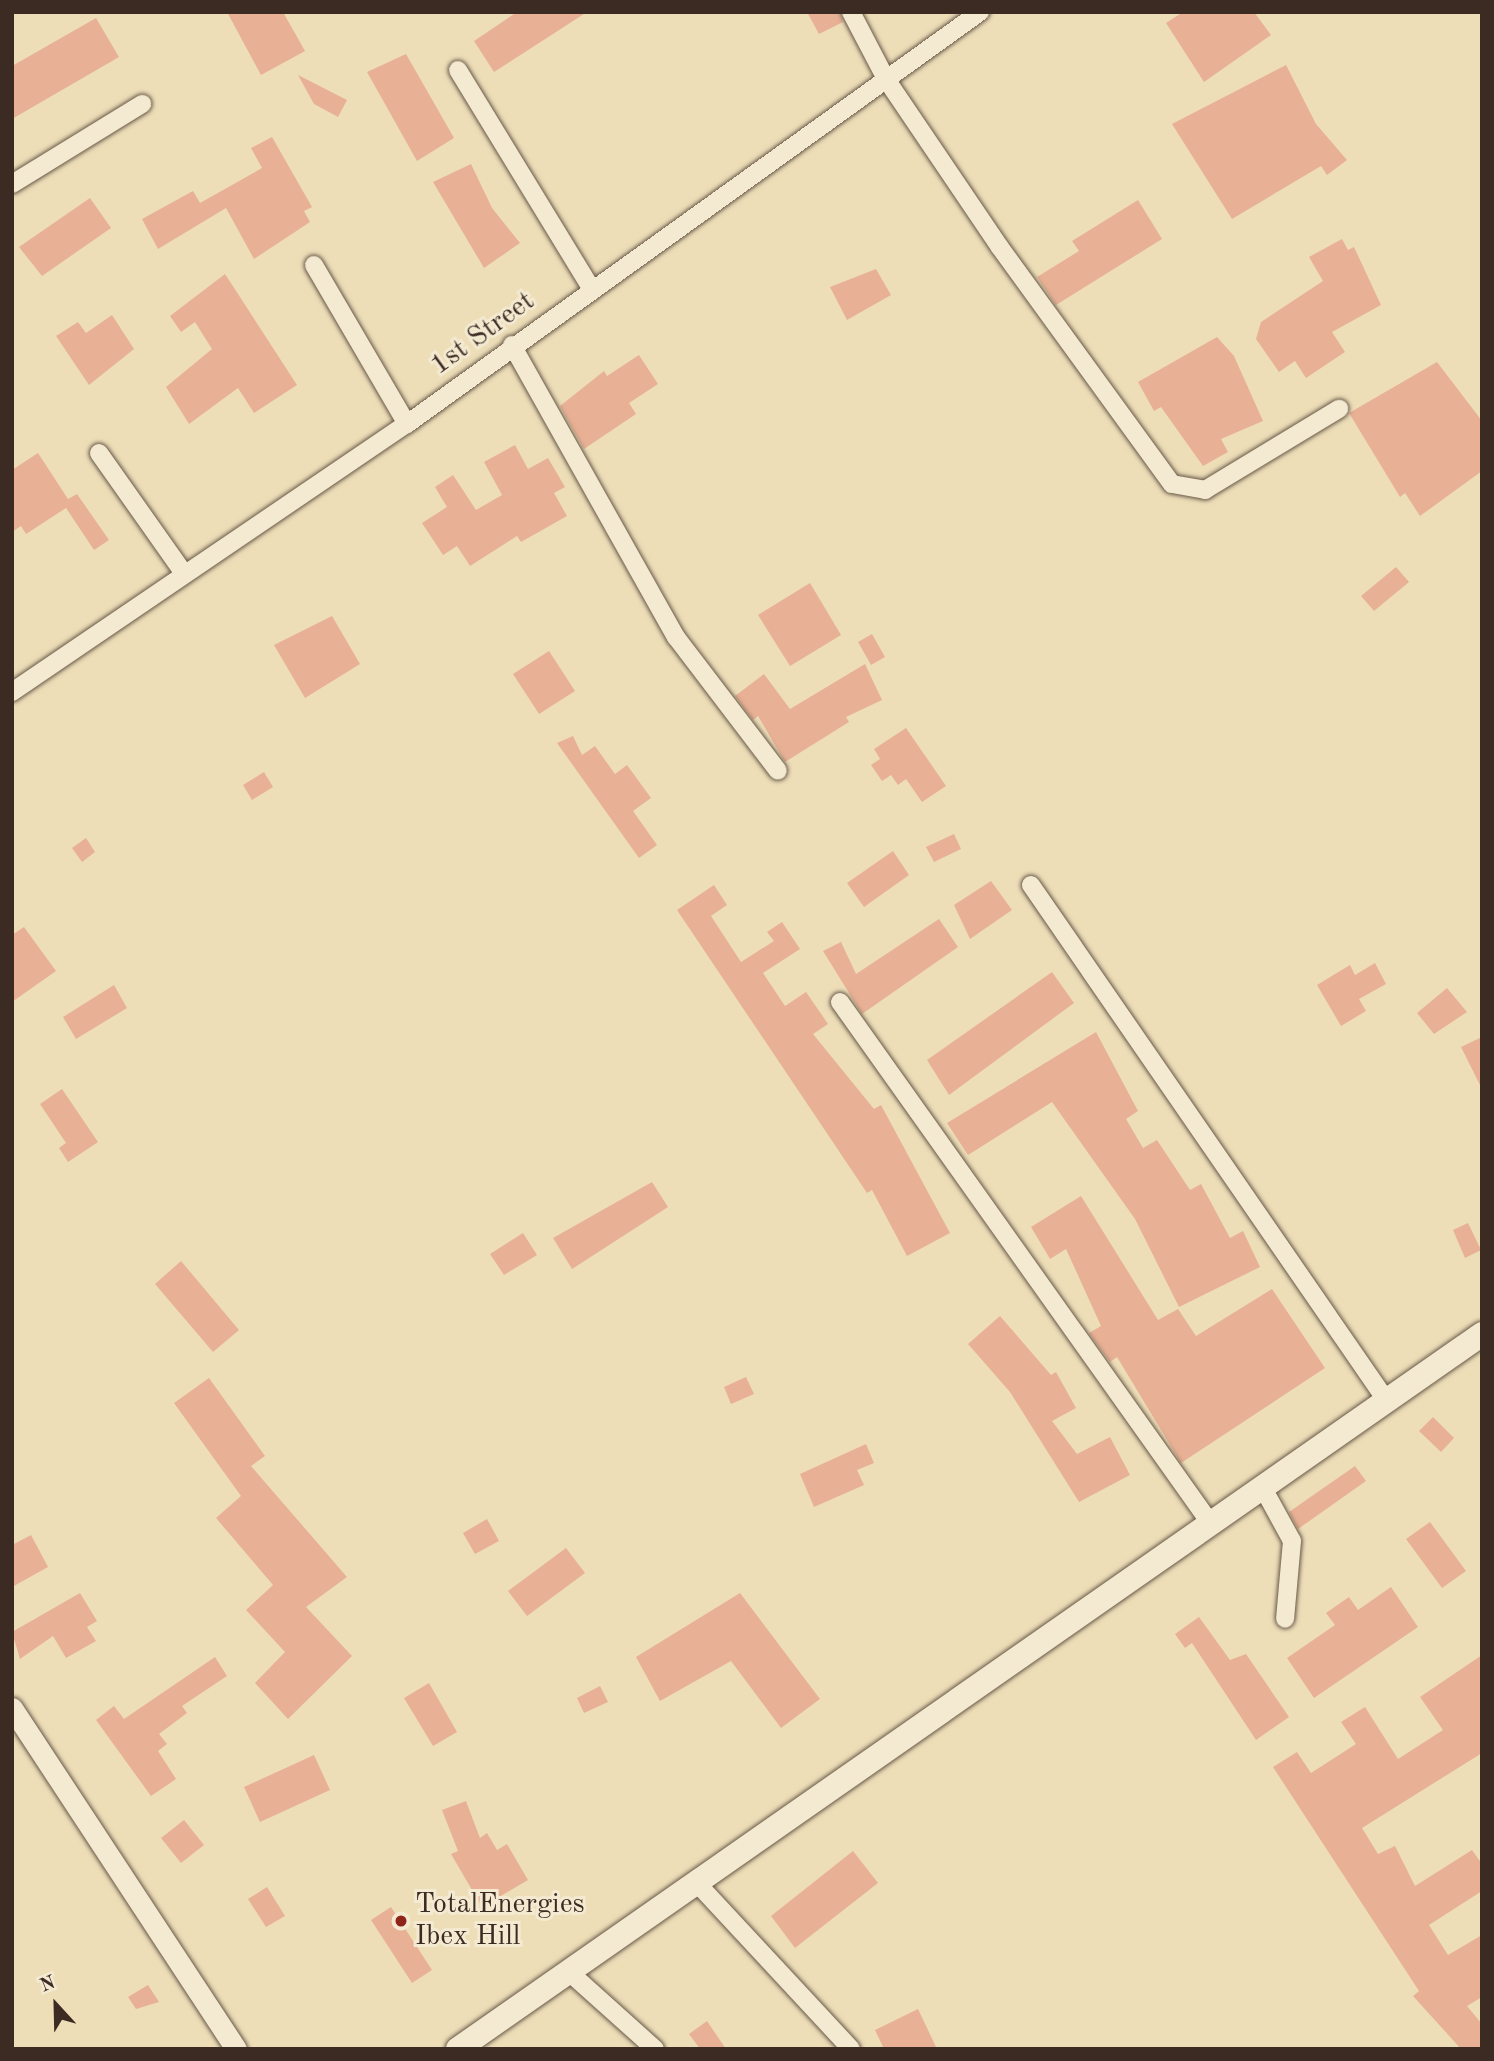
<!DOCTYPE html>
<style>
body{margin:0}
#map{position:relative;width:1494px;height:2061px;overflow:hidden;background:#eddeb8;font-family:"Old Standard TT",serif}
div>[style]{position:absolute}
[style*='--x']{left:calc(var(--x)*1px);top:calc(var(--y)*1px);width:calc(var(--w)*1px);rotate:calc(var(--a)*1deg)}
.building>*{inset:0;background:#e8b195}
.roads{filter:drop-shadow(0 0 2px #685848) drop-shadow(0 0 2px #685848)}
.minor>*{height:18px;margin:-9px;padding:0 9px;transform-origin:9px;border-radius:9px;background:#f3ead1}
.tertiary>*{height:21px;margin:-10.5px;padding:0 10.5px;transform-origin:10.5px;border-radius:10.5px;background:#f3ead1}
.secondary>*{height:24px;margin:-12px;padding:0 12px;transform-origin:12px;border-radius:12px;background:#f3ead1}
.dots>*{width:19px;height:19px;translate:-50% -50%;box-sizing:border-box;border:4px solid #f3ead1;border-radius:50%}
span{translate:-50% -50%;white-space:nowrap;text-align:center;line-height:1.15;-webkit-text-stroke:6px #f3ead1;paint-order:stroke}
.street-label{font-size:28px;color:#3c2b22}
.poi-label{font-size:28px;color:#3c2b22}
.left{translate:0 -50%;text-align:left}
.frame{position:absolute;inset:0;border:14px solid #3c2b22;pointer-events:none}
.north{position:absolute;left:21px;top:1970px;width:70px;height:70px;-webkit-text-stroke:5px #f3ead1;paint-order:stroke;rotate:338deg;font-size:19px;font-weight:700;line-height:28px;text-align:center;color:#3c2b22}
.north::after{content:'';display:block;margin:auto;width:24px;height:32px;background:#3c2b22;clip-path:polygon(50% 0,100% 100%,50% 72%,0 100%)}
</style>
<div id="map">
<div class="building">
<i style="clip-path:polygon(227px 12px,283px 12px,305px 51px,261px 75px)"></i>
<i style="clip-path:polygon(517px 12px,587px 12px,494px 72px,474px 41px)"></i>
<i style="clip-path:polygon(807px 12px,840px 12px,843px 22px,819px 34px)"></i>
<i style="clip-path:polygon(1183px 12px,1254px 12px,1271px 35px,1204px 82px,1166px 23px)"></i>
<i style="clip-path:polygon(96px 18px,119px 57px,12px 119px,12px 66px)"></i>
<i style="clip-path:polygon(406px 54px,454px 138px,417px 161px,367px 72px)"></i>
<i style="clip-path:polygon(1286px 65px,1316px 124px,1347px 160px,1327px 175px,1321px 166px,1232px 219px,1172px 124px)"></i>
<i style="clip-path:polygon(298px 75px,347px 100px,338px 117px,314px 104px)"></i>
<i style="clip-path:polygon(272px 137px,312px 207px,304px 211px,310px 222px,254px 259px,226px 208px,158px 249px,142px 219px,193px 191px,200px 203px,262px 168px,251px 148px)"></i>
<i style="clip-path:polygon(471px 164px,492px 208px,520px 243px,484px 268px,433px 182px)"></i>
<i style="clip-path:polygon(90px 198px,111px 228px,42px 276px,19px 247px)"></i>
<i style="clip-path:polygon(1138px 200px,1162px 239px,1056px 305px,1037px 277px,1079px 251px,1072px 241px)"></i>
<i style="clip-path:polygon(1342px 239px,1348px 250px,1354px 247px,1381px 305px,1332px 332px,1345px 352px,1306px 378px,1295px 361px,1279px 372px,1256px 339px,1261px 322px,1323px 281px,1309px 257px)"></i>
<i style="clip-path:polygon(876px 269px,891px 295px,847px 320px,830px 287px)"></i>
<i style="clip-path:polygon(225px 274px,297px 385px,254px 413px,238px 388px,189px 424px,166px 387px,212px 349px,195px 322px,181px 332px,170px 316px)"></i>
<i style="clip-path:polygon(112px 315px,134px 349px,89px 385px,56px 336px,78px 322px,86px 333px)"></i>
<i style="clip-path:polygon(1217px 337px,1234px 356px,1263px 421px,1221px 439px,1228px 452px,1203px 466px,1161px 407px,1154px 411px,1138px 382px)"></i>
<i style="clip-path:polygon(639px 355px,658px 384px,629px 403px,636px 414px,584px 449px,560px 406px,604px 371px,607px 376px)"></i>
<i style="clip-path:polygon(1437px 362px,1482px 421px,1482px 471px,1420px 516px,1405px 493px,1400px 497px,1349px 413px)"></i>
<i style="clip-path:polygon(515px 445px,528px 469px,548px 458px,565px 487px,554px 493px,567px 516px,521px 542px,517px 536px,470px 566px,457px 546px,443px 555px,422px 523px,447px 507px,435px 487px,453px 475px,476px 510px,502px 495px,484px 462px)"></i>
<i style="clip-path:polygon(38px 453px,68px 499px,77px 494px,109px 540px,94px 550px,66px 508px,26px 534px,21px 526px,12px 532px,12px 470px)"></i>
<i style="clip-path:polygon(1396px 567px,1409px 582px,1374px 611px,1361px 596px)"></i>
<i style="clip-path:polygon(810px 583px,841px 635px,790px 666px,758px 615px)"></i>
<i style="clip-path:polygon(332px 616px,360px 664px,305px 698px,274px 645px)"></i>
<i style="clip-path:polygon(872px 634px,885px 657px,871px 665px,858px 642px)"></i>
<i style="clip-path:polygon(549px 651px,575px 691px,539px 714px,513px 674px)"></i>
<i style="clip-path:polygon(865px 664px,882px 700px,846px 717px,849px 722px,785px 762px,758px 716px,753px 720px,735px 696px,764px 674px,790px 709px)"></i>
<i style="clip-path:polygon(906px 728px,946px 786px,922px 802px,906px 779px,898px 785px,891px 775px,882px 781px,871px 765px,880px 759px,874px 749px)"></i>
<i style="clip-path:polygon(573px 736px,582px 755px,595px 746px,615px 774px,627px 765px,651px 798px,633px 811px,657px 845px,639px 858px,557px 743px)"></i>
<i style="clip-path:polygon(264px 772px,273px 787px,252px 800px,243px 785px)"></i>
<i style="clip-path:polygon(954px 834px,961px 849px,934px 862px,926px 847px)"></i>
<i style="clip-path:polygon(86px 838px,95px 852px,82px 862px,72px 848px)"></i>
<i style="clip-path:polygon(893px 851px,909px 875px,864px 907px,847px 883px)"></i>
<i style="clip-path:polygon(991px 881px,1012px 910px,970px 939px,954px 905px)"></i>
<i style="clip-path:polygon(714px 885px,727px 905px,711px 916px,741px 962px,774px 941px,767px 932px,782px 922px,800px 949px,763px 973px,785px 1006px,806px 992px,828px 1024px,813px 1034px,874px 1109px,881px 1105px,950px 1233px,907px 1256px,872px 1190px,867px 1193px,677px 910px)"></i>
<i style="clip-path:polygon(939px 919px,958px 947px,862px 1014px,823px 951px,841px 942px,856px 974px)"></i>
<i style="clip-path:polygon(24px 927px,56px 971px,12px 1002px,12px 935px)"></i>
<i style="clip-path:polygon(1375px 963px,1386px 984px,1359px 999px,1366px 1011px,1341px 1026px,1317px 985px,1350px 965px,1355px 975px)"></i>
<i style="clip-path:polygon(1052px 972px,1074px 1003px,949px 1095px,927px 1060px)"></i>
<i style="clip-path:polygon(114px 985px,127px 1008px,76px 1039px,63px 1017px)"></i>
<i style="clip-path:polygon(1447px 988px,1467px 1012px,1434px 1034px,1417px 1013px)"></i>
<i style="clip-path:polygon(1096px 1032px,1138px 1111px,1126px 1119px,1143px 1148px,1157px 1140px,1190px 1190px,1201px 1184px,1230px 1238px,1243px 1231px,1260px 1267px,1179px 1307px,1135px 1219px,1052px 1102px,968px 1155px,947px 1123px)"></i>
<i style="clip-path:polygon(1482px 1037px,1482px 1089px,1461px 1047px)"></i>
<i style="clip-path:polygon(62px 1089px,98px 1142px,68px 1162px,59px 1148px,66px 1143px,40px 1104px)"></i>
<i style="clip-path:polygon(652px 1182px,668px 1207px,572px 1269px,553px 1238px)"></i>
<i style="clip-path:polygon(1081px 1196px,1158px 1320px,1178px 1309px,1196px 1336px,1272px 1289px,1325px 1368px,1181px 1463px,1117px 1357px,1110px 1362px,1089px 1333px,1101px 1326px,1066px 1249px,1050px 1259px,1031px 1227px)"></i>
<i style="clip-path:polygon(1468px 1223px,1481px 1250px,1465px 1258px,1453px 1230px)"></i>
<i style="clip-path:polygon(523px 1233px,537px 1255px,504px 1275px,490px 1254px)"></i>
<i style="clip-path:polygon(181px 1261px,239px 1330px,213px 1352px,155px 1284px)"></i>
<i style="clip-path:polygon(1000px 1316px,1051px 1375px,1056px 1372px,1076px 1408px,1052px 1421px,1077px 1454px,1110px 1437px,1130px 1475px,1079px 1502px,1010px 1392px,968px 1344px)"></i>
<i style="clip-path:polygon(746px 1377px,754px 1394px,731px 1404px,724px 1387px)"></i>
<i style="clip-path:polygon(209px 1378px,265px 1456px,251px 1466px,347px 1577px,306px 1607px,352px 1656px,288px 1719px,255px 1683px,285px 1652px,246px 1610px,273px 1585px,216px 1518px,241px 1496px,174px 1403px)"></i>
<i style="clip-path:polygon(1433px 1417px,1454px 1438px,1441px 1452px,1419px 1431px)"></i>
<i style="clip-path:polygon(866px 1444px,874px 1463px,857px 1470px,864px 1485px,814px 1507px,800px 1474px)"></i>
<i style="clip-path:polygon(1355px 1466px,1366px 1481px,1298px 1529px,1289px 1512px)"></i>
<i style="clip-path:polygon(487px 1519px,499px 1541px,475px 1554px,463px 1533px)"></i>
<i style="clip-path:polygon(1430px 1522px,1466px 1571px,1442px 1588px,1406px 1539px)"></i>
<i style="clip-path:polygon(31px 1535px,48px 1567px,12px 1587px,12px 1545px)"></i>
<i style="clip-path:polygon(566px 1548px,585px 1573px,527px 1616px,508px 1591px)"></i>
<i style="clip-path:polygon(1391px 1587px,1418px 1627px,1314px 1698px,1287px 1658px,1335px 1625px,1326px 1613px,1349px 1597px,1358px 1610px)"></i>
<i style="clip-path:polygon(80px 1593px,97px 1621px,87px 1627px,96px 1641px,66px 1658px,53px 1636px,20px 1659px,12px 1632px)"></i>
<i style="clip-path:polygon(740px 1593px,820px 1699px,781px 1728px,731px 1661px,660px 1701px,636px 1657px)"></i>
<i style="clip-path:polygon(1199px 1617px,1230px 1660px,1246px 1654px,1289px 1717px,1256px 1740px,1192px 1643px,1185px 1648px,1175px 1634px)"></i>
<i style="clip-path:polygon(1482px 1655px,1482px 1753px,1362px 1828px,1378px 1854px,1395px 1846px,1415px 1886px,1472px 1850px,1482px 1864px,1482px 1891px,1429px 1925px,1448px 1955px,1482px 1935px,1482px 1997px,1467px 2006px,1482px 2024px,1482px 2049px,1461px 2049px,1413px 1996px,1419px 1991px,1273px 1767px,1297px 1752px,1311px 1773px,1356px 1744px,1341px 1722px,1365px 1707px,1398px 1759px,1443px 1730px,1420px 1697px)"></i>
<i style="clip-path:polygon(215px 1657px,227px 1676px,182px 1706px,187px 1713px,159px 1734px,167px 1744px,158px 1751px,176px 1779px,151px 1796px,96px 1720px,114px 1706px,124px 1719px)"></i>
<i style="clip-path:polygon(429px 1683px,457px 1732px,433px 1746px,404px 1698px)"></i>
<i style="clip-path:polygon(600px 1686px,608px 1702px,584px 1713px,577px 1698px)"></i>
<i style="clip-path:polygon(314px 1755px,330px 1790px,260px 1822px,244px 1787px)"></i>
<i style="clip-path:polygon(466px 1801px,480px 1838px,487px 1833px,497px 1850px,507px 1844px,528px 1880px,482px 1907px,451px 1854px,458px 1851px,442px 1810px)"></i>
<i style="clip-path:polygon(184px 1820px,204px 1845px,181px 1863px,161px 1838px)"></i>
<i style="clip-path:polygon(853px 1851px,878px 1883px,795px 1948px,771px 1916px)"></i>
<i style="clip-path:polygon(267px 1887px,285px 1916px,266px 1927px,248px 1899px)"></i>
<i style="clip-path:polygon(391px 1907px,432px 1970px,412px 1983px,371px 1920px)"></i>
<i style="clip-path:polygon(148px 1985px,159px 2002px,136px 2009px,128px 1997px)"></i>
<i style="clip-path:polygon(918px 2009px,937px 2049px,884px 2049px,875px 2030px)"></i>
<i style="clip-path:polygon(707px 2021px,726px 2049px,700px 2049px,689px 2034px)"></i>
</div>
<div class="roads">
<div class="minor">
<i style="--x:851;--y:12;--w:76;--a:62.4"></i>
<i style="--x:886;--y:79;--w:202;--a:55.9"></i>
<i style="--x:999;--y:246;--w:294;--a:54"></i>
<i style="--x:1172;--y:484;--w:34;--a:10"></i>
<i style="--x:1205;--y:490;--w:157;--a:-31.2"></i>
<i style="--x:458;--y:70;--w:255;--a:58.6"></i>
<i style="--x:12;--y:184;--w:153;--a:-31.6"></i>
<i style="--x:314;--y:265;--w:184;--a:59.7"></i>
<i style="--x:512;--y:345;--w:335;--a:60.7"></i>
<i style="--x:676;--y:637;--w:168;--a:52.7"></i>
<i style="--x:99;--y:453;--w:146;--a:54.8"></i>
<i style="--x:12;--y:692;--w:477;--a:-34.2"></i>
<i style="--x:407;--y:424;--w:706;--a:-35.72"></i>
<i style="--x:1031;--y:885;--w:625;--a:55.42"></i>
<i style="--x:840;--y:1002;--w:640;--a:54.6"></i>
<i style="--x:1263;--y:1488;--w:60;--a:61.3"></i>
<i style="--x:1292;--y:1541;--w:78;--a:95.1"></i>
<i style="--x:695;--y:1881;--w:229;--a:47.1"></i>
<i style="--x:568;--y:1971;--w:117;--a:41.9"></i>
</div>
<div class="tertiary">
<i style="--x:12;--y:1708;--w:408;--a:56.7"></i>
</div>
<div class="secondary">
<i style="--x:458;--y:2049;--w:1249;--a:-34.92"></i>
</div>
</div>
<div class="dots">
<i style="left:401px;top:1921px;background:#8f2418"></i>
</div>
<div class="street-label">
<span style="left:483px;top:334px;rotate:-36deg">1st Street</span>
</div>
<div class="poi-label">
<span class="left" style="left:415px;top:1921px">TotalEnergies<br>Ibex Hill</span>
</div>
<div class="frame"></div>
<div class="north">N</div>
</div>
